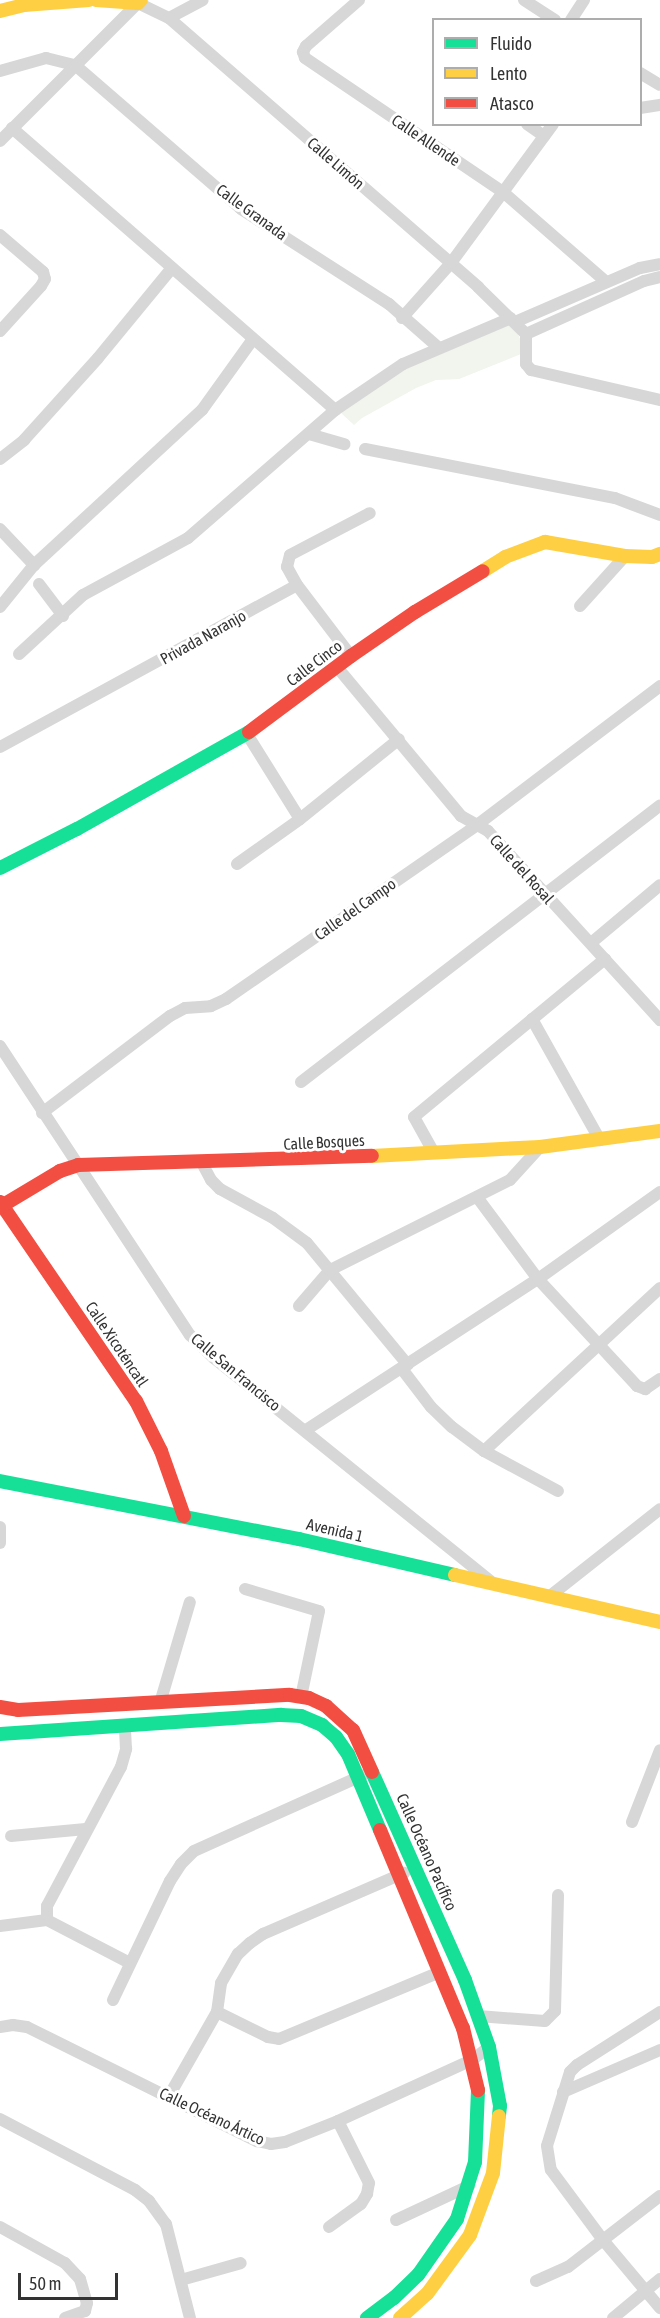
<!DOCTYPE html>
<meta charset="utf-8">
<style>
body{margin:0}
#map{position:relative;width:660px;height:2318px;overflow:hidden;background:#fff;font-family:"Asap Condensed",sans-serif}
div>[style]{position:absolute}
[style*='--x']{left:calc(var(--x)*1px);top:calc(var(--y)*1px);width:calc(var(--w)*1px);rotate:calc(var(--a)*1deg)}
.green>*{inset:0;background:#f1f5ed}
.street>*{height:12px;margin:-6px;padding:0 6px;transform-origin:6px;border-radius:6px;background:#d7d7d7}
.fast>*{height:14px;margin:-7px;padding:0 7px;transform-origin:7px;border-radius:7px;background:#16e098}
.slow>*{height:14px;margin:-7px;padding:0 7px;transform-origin:7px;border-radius:7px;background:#ffcf43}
.jam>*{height:14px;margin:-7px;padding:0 7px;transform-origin:7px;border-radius:7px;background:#f24e42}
span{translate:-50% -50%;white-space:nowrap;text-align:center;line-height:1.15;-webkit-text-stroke:6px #fff;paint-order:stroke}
.street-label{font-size:16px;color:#333}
.legend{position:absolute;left:432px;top:18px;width:210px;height:108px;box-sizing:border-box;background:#fff;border:2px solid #adadad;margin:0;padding:8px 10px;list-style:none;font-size:18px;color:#333}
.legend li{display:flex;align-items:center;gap:12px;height:30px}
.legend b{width:30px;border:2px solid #adadad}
.scale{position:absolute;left:18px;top:2273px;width:100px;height:27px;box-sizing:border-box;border:3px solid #333;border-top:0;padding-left:8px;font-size:18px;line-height:21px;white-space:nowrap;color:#333;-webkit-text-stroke:4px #fff;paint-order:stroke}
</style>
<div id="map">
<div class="green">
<i style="clip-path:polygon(511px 319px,526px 352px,459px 379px,436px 380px,416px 388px,362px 418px,354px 425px,340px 412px,405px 366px)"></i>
</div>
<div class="street">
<i style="--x:359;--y:0;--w:70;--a:139"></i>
<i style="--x:306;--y:46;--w:7;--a:117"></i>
<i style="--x:303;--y:52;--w:6;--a:72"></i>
<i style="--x:305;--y:58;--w:239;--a:34.1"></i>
<i style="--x:503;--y:192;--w:137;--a:41.1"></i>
<i style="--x:524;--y:0;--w:37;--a:33"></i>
<i style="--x:169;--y:18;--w:38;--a:-28"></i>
<i style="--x:571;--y:20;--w:24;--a:-57"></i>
<i style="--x:0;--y:71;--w:48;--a:-15.8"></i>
<i style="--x:46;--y:58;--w:30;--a:14"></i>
<i style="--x:75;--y:65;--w:220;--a:40.9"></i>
<i style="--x:241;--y:209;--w:176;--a:32.7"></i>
<i style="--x:389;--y:304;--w:65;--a:41.3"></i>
<i style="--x:640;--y:73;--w:23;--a:31"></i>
<i style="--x:640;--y:108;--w:20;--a:-9"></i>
<i style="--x:527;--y:124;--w:21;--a:35"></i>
<i style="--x:12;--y:128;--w:429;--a:41.1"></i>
<i style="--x:0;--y:141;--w:195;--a:-45"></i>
<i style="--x:138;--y:3;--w:34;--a:26"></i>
<i style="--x:169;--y:18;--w:410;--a:41"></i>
<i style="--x:478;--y:287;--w:67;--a:44.4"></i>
<i style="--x:0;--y:235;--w:57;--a:40.7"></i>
<i style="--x:43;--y:272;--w:7;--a:74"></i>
<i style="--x:45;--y:279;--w:8;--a:120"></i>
<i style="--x:41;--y:286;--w:61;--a:132.3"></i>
<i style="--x:402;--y:318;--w:74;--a:-48.3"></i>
<i style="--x:451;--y:263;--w:172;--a:-53.7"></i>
<i style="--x:515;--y:322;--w:136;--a:-23.4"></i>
<i style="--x:640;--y:268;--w:20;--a:-11"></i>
<i style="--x:526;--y:334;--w:30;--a:90"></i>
<i style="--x:526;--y:364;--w:8;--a:50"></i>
<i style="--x:531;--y:370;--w:132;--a:13.1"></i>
<i style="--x:526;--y:334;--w:129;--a:-24.2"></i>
<i style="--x:644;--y:281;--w:16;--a:-14"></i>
<i style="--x:309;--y:434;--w:37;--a:16"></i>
<i style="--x:365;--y:449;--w:255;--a:11.1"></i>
<i style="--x:615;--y:498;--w:48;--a:20.7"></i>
<i style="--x:0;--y:459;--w:31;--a:-38"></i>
<i style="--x:24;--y:440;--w:110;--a:-47.9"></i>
<i style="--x:98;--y:358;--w:115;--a:-50.6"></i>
<i style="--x:0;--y:529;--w:50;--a:46.6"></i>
<i style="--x:39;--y:584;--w:40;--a:53"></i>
<i style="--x:297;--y:585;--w:89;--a:52.7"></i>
<i style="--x:580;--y:606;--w:67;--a:-48"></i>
<i style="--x:0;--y:607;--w:54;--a:-51"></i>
<i style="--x:34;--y:565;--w:229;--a:-42.7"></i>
<i style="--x:202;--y:410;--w:87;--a:-54.3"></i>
<i style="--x:19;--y:654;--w:87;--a:-42.7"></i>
<i style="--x:83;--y:595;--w:119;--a:-28.5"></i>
<i style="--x:188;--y:538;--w:195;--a:-41"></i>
<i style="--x:335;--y:410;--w:82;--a:-34.1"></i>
<i style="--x:403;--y:364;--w:117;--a:-23.1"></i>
<i style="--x:337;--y:667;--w:194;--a:50.2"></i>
<i style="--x:461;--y:816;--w:31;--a:29"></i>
<i style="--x:488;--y:831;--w:256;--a:47.7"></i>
<i style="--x:247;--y:734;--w:100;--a:58.1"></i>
<i style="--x:0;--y:747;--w:338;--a:-28.6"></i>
<i style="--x:297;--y:585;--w:21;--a:-119"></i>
<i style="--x:287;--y:567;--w:12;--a:-76"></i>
<i style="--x:290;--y:555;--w:90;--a:-27.7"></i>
<i style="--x:237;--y:864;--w:77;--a:-35.5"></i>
<i style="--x:300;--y:819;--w:127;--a:-38.9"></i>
<i style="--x:591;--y:943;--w:90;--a:-40"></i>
<i style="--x:532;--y:1019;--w:139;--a:60.7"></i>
<i style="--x:0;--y:1046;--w:346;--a:56.7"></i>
<i style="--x:190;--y:1335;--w:33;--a:44"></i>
<i style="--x:214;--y:1358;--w:355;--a:38.9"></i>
<i style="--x:301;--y:1082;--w:453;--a:-37.6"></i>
<i style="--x:42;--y:1113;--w:161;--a:-37.2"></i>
<i style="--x:170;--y:1016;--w:17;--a:-28"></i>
<i style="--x:185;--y:1008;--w:26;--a:-4"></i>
<i style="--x:211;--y:1006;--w:17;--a:-25"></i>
<i style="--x:226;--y:999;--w:305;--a:-34.7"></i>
<i style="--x:477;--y:825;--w:230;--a:-37.2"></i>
<i style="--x:434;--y:1153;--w:41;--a:-119.1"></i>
<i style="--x:414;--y:1117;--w:248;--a:-39.6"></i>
<i style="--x:202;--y:1163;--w:19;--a:62"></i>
<i style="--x:211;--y:1180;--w:13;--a:45"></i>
<i style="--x:220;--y:1189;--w:60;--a:28.7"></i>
<i style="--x:273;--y:1218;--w:42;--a:36.3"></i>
<i style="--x:307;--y:1243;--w:158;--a:50.4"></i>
<i style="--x:477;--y:1197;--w:102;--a:53.4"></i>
<i style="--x:538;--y:1279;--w:146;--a:47.2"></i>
<i style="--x:637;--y:1386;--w:9;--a:21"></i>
<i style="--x:645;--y:1389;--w:18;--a:-34"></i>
<i style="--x:299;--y:1306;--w:48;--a:-49.3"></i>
<i style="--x:330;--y:1270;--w:201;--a:-26.6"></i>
<i style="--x:510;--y:1180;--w:45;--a:-47.7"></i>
<i style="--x:402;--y:1369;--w:48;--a:52.7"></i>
<i style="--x:431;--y:1407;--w:29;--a:44"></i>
<i style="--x:452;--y:1427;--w:40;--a:37"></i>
<i style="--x:484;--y:1451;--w:84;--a:28.4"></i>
<i style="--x:306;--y:1430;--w:277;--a:-33.1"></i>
<i style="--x:538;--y:1279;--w:150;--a:-35.5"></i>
<i style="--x:484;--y:1451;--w:240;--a:-42.8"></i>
<i style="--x:0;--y:1527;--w:16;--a:90"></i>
<i style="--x:245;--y:1589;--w:77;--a:16.6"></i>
<i style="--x:319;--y:1611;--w:88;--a:101.8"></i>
<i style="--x:550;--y:1596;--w:140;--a:-38.3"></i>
<i style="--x:160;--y:1703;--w:105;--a:-73.5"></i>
<i style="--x:632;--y:1822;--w:77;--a:-68.7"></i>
<i style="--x:11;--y:1836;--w:75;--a:-5.3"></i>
<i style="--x:47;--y:1920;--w:14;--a:-90"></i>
<i style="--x:47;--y:1906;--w:157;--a:-62"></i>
<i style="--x:121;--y:1767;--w:19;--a:-74"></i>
<i style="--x:126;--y:1749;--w:22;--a:-93"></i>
<i style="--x:47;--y:1920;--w:93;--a:27.4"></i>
<i style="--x:0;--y:1926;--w:47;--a:-7.3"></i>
<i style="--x:113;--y:2000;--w:132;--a:-64.4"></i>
<i style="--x:170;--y:1881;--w:20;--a:-57"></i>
<i style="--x:181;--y:1864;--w:18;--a:-45"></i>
<i style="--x:194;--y:1851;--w:185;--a:-24.2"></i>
<i style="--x:217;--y:2012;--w:57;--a:26.1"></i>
<i style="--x:268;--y:2037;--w:11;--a:10"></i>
<i style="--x:279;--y:2039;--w:174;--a:-22.6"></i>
<i style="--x:660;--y:2012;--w:98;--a:147.4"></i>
<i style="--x:577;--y:2065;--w:10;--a:135"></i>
<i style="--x:570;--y:2072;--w:77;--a:107.3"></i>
<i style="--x:547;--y:2146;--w:24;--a:81"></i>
<i style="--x:551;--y:2170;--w:87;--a:53.4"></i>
<i style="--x:603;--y:2240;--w:89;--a:50"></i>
<i style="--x:478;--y:2016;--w:67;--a:4.3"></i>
<i style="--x:545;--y:2021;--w:14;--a:-45"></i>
<i style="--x:555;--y:2011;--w:116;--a:-88.5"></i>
<i style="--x:0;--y:2027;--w:13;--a:-9"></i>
<i style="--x:13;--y:2025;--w:14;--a:8"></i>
<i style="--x:27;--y:2027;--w:257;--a:26.4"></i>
<i style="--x:257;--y:2141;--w:14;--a:12"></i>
<i style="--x:271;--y:2144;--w:14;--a:-8"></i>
<i style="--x:285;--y:2142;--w:57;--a:-21.6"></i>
<i style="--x:338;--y:2121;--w:147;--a:-24.5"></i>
<i style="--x:472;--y:2060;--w:21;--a:-37"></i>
<i style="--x:563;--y:2092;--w:106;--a:-23.4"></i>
<i style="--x:169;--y:2096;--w:97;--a:-60.3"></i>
<i style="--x:217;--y:2012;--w:29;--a:-82"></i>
<i style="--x:221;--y:1983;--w:34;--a:-60"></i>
<i style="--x:238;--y:1954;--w:16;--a:-43"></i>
<i style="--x:250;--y:1943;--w:16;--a:-35"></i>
<i style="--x:263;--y:1934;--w:154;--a:-23.4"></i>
<i style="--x:0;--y:2119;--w:153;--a:27.7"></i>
<i style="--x:135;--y:2190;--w:18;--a:38"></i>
<i style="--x:149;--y:2201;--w:29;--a:54"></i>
<i style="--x:166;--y:2224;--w:97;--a:75.7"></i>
<i style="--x:396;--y:2220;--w:81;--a:-25"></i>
<i style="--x:0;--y:2227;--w:74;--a:29"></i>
<i style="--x:65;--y:2263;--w:22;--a:47"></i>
<i style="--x:80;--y:2279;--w:25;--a:74"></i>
<i style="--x:87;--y:2303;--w:8;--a:104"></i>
<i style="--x:85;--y:2311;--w:21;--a:161"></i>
<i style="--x:329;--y:2227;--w:39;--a:-36"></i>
<i style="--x:361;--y:2204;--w:12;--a:-59"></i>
<i style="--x:367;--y:2194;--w:11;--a:-80"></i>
<i style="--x:369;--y:2183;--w:69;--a:-116.6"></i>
<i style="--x:181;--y:2280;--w:62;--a:-15.8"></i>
<i style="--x:536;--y:2281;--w:35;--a:-24"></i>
<i style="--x:568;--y:2267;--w:116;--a:-37.7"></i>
<i style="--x:613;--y:2318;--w:61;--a:-39.7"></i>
</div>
<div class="fast">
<i style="--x:0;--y:868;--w:86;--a:-26.9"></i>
<i style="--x:77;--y:829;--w:197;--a:-29.4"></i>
<i style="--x:0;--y:1481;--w:305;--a:11"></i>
<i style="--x:299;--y:1539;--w:160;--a:13"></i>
<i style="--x:0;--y:1734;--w:282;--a:-3.9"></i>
<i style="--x:281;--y:1715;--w:20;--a:3"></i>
<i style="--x:301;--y:1716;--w:23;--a:23"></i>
<i style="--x:322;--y:1725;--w:18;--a:41"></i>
<i style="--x:336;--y:1737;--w:21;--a:55"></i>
<i style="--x:348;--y:1754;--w:82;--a:67.2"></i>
<i style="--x:372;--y:1772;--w:228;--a:65.9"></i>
<i style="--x:465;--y:1980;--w:71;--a:70.3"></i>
<i style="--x:489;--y:2047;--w:60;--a:79.4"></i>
<i style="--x:500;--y:2106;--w:10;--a:96"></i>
<i style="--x:367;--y:2318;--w:34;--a:-37"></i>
<i style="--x:394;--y:2298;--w:33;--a:-44"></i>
<i style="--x:418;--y:2275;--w:68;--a:-55.1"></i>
<i style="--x:457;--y:2219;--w:60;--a:-72.5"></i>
<i style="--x:475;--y:2162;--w:72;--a:-87.6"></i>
</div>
<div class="slow">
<i style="--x:96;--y:0;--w:42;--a:4.1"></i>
<i style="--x:138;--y:3;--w:4;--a:-45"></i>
<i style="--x:0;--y:11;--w:25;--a:-14"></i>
<i style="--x:24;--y:5;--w:65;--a:-4.4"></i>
<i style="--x:483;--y:571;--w:26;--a:-32"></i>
<i style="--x:505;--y:557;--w:43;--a:-20.6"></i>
<i style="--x:545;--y:542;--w:81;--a:9.9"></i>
<i style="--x:625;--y:556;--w:27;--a:2"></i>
<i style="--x:652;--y:557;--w:9;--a:-21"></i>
<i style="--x:372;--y:1156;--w:168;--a:-3.1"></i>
<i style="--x:540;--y:1147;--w:121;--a:-7.6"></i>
<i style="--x:455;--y:1575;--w:210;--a:12.9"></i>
<i style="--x:400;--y:2318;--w:36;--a:-42"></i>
<i style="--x:427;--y:2294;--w:73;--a:-53.9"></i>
<i style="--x:470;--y:2235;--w:66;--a:-69.6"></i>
<i style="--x:493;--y:2173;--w:57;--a:-84"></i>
</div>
<div class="jam">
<i style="--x:249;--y:732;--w:127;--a:-36.7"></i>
<i style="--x:351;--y:656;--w:78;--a:-34.5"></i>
<i style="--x:415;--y:612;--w:79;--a:-31.1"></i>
<i style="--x:0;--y:1202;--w:241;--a:55.7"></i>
<i style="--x:136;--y:1401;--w:56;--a:63.4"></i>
<i style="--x:161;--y:1451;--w:69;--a:70.5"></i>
<i style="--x:0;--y:1207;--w:70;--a:-31"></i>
<i style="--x:60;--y:1171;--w:19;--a:-18"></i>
<i style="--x:78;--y:1165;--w:294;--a:-1.8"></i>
<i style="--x:0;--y:1707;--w:18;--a:9"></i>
<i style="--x:18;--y:1710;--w:272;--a:-3.2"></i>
<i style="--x:290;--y:1695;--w:19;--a:9"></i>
<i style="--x:309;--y:1698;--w:19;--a:25"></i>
<i style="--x:326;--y:1706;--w:36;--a:42"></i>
<i style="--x:353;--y:1730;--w:46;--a:65.7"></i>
<i style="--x:380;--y:1830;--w:215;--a:67.3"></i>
<i style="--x:463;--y:2028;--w:64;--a:76.4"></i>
</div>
<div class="street-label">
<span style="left:426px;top:140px;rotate:34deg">Calle Allende</span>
<span style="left:336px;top:163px;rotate:41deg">Calle Limón</span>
<span style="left:252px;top:212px;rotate:36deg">Calle Granada</span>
<span style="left:203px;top:637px;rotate:-29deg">Privada Naranjo</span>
<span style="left:314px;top:663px;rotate:-37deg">Calle Cinco</span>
<span style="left:522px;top:869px;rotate:48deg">Calle del Rosal</span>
<span style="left:355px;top:909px;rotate:-35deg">Calle del Campo</span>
<span style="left:324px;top:1142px;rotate:-3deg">Calle Bosques</span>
<span style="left:117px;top:1344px;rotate:56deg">Calle Xicoténcatl</span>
<span style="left:236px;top:1372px;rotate:40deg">Calle San Francisco</span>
<span style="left:335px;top:1530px;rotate:13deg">Avenida 1</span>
<span style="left:427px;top:1852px;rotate:66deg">Calle Océano Pacífico</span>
<span style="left:212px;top:2116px;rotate:25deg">Calle Océano Ártico</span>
</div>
<ul class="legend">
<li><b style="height:8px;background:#16e098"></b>Fluido</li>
<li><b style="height:8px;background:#ffcf43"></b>Lento</li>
<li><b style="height:8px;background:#f24e42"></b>Atasco</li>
</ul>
<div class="scale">50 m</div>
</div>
